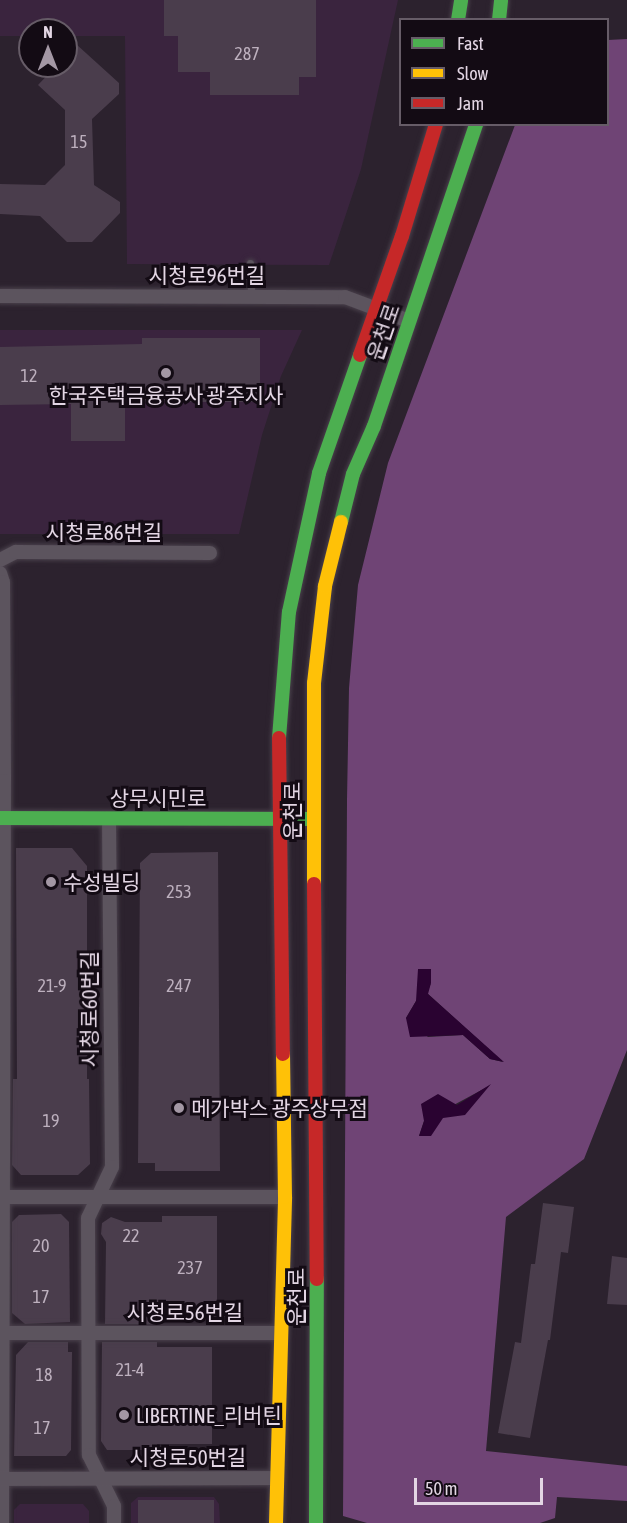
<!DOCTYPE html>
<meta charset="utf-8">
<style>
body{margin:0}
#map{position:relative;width:627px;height:1523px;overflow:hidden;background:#2c222e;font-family:"Asap Condensed","Noto Sans KR",sans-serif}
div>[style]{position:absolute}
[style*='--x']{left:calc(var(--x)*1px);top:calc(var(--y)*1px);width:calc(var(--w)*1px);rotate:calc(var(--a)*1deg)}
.built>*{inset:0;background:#3a243e}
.forest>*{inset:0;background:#6f4475}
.water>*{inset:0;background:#2a0331}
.building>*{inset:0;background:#4a3d4c}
.roads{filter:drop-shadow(0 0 2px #49404b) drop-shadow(0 0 2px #49404b)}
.lane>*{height:7px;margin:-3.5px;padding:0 3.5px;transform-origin:3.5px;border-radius:3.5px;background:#5c545e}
.street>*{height:14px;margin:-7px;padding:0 7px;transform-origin:7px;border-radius:7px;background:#5c545e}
.fast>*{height:14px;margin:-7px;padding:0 7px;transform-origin:7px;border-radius:7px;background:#4caf50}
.slow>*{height:14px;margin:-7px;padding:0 7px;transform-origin:7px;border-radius:7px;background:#ffc107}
.jam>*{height:14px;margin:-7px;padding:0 7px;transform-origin:7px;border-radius:7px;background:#c62828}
.dots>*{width:16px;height:16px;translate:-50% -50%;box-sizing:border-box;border:3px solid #130b14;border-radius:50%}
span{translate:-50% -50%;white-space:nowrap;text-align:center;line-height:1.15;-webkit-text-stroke:6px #130b14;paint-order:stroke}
.number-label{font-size:18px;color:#bdb0be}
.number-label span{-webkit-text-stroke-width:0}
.street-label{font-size:21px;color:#e3d6e4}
.poi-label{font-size:21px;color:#e3d6e4}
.left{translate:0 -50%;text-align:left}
.legend{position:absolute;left:399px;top:18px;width:210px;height:108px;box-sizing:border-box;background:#130b14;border:2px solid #665c67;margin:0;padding:8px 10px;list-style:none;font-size:18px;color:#e3d6e4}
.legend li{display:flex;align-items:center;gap:12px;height:30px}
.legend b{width:30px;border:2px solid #665c67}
.north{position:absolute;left:18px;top:18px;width:60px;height:60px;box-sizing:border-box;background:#130b14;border:2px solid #665c67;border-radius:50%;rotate:0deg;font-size:16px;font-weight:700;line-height:24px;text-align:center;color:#e3d6e4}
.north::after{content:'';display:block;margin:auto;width:21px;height:27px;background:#a397a4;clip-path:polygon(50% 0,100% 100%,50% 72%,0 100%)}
.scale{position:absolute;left:414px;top:1478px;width:129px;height:27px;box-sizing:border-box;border:3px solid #e3d6e4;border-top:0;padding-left:8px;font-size:18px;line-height:21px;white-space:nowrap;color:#e3d6e4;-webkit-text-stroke:4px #130b14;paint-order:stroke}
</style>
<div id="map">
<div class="built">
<i style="clip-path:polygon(0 0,398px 0,361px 169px,329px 265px,127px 264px,125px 36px,66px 36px,66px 30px,30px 30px,30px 36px,0 36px)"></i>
<i style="clip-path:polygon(0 330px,302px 330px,281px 376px,262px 435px,239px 534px,0 534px)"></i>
<i style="clip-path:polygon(138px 1497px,214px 1497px,219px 1504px,220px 1523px,131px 1523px,131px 1503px)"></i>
<i style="clip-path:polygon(20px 1504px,83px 1504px,89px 1511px,89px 1523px,14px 1523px,14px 1510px)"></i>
</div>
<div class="forest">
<i style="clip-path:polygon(evenodd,627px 39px,627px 1050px,584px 1159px,506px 1217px,486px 1451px,627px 1466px,627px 1501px,557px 1497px,555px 1518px,540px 1523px,367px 1523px,343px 1516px,347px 800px,349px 688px,358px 585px,388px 463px,515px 125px,608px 124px,608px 40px,627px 39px,431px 983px,427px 993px,503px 1062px,490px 1059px,463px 1035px,428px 1037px,406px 1018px,416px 1001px,431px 983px,627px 39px,489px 1086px,442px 1118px,419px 1136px,424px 1121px,489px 1086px)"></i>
</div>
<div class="water">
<i style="clip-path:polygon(418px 969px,431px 969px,431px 983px,428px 994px,504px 1062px,490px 1059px,463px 1035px,410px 1037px,406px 1018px,416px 1001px)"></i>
<i style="clip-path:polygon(491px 1084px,465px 1115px,443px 1118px,431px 1136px,419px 1136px,424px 1121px,421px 1104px,438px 1094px,457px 1105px)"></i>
</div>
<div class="building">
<i style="clip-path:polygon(164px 0,316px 0,316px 77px,299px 77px,299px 95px,210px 95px,210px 72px,178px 72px,178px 36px,164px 36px)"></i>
<i style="clip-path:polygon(76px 44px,119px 83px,119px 94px,92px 119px,94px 185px,120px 202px,120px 213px,92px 242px,67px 242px,40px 216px,0 214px,0 184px,45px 185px,65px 165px,65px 110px,38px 85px,56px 66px,66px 66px,66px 55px)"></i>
<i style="clip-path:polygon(142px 338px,260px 338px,260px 402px,125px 402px,125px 441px,71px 441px,71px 404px,0 405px,0 347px,142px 344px)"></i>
<i style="clip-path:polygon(16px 848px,72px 848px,87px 866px,87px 1079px,89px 1079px,90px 1164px,78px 1175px,21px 1175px,12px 1165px,13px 1079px,17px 1079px)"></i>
<i style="clip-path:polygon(218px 852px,220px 1171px,155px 1171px,155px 1163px,138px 1163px,140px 863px,151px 853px)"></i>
<i style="clip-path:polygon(543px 1203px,574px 1207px,568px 1253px,561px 1252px,550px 1340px,548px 1340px,530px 1438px,498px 1433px,515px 1342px,521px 1343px,531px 1264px,535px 1264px)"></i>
<i style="clip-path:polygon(61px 1214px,69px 1222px,70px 1322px,25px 1324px,12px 1313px,12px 1222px,19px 1215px)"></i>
<i style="clip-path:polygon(162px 1216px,217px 1216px,217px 1320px,157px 1320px,157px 1324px,105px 1324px,106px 1242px,101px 1234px,102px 1223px,111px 1217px,125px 1222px,162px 1222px)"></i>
<i style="clip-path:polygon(612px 1256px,627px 1258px,627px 1305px,607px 1304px)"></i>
<i style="clip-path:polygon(28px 1342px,68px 1342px,68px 1352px,72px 1352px,71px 1450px,66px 1456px,14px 1456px,16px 1355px)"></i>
<i style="clip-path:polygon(102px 1342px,157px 1342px,157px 1347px,212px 1347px,212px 1444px,157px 1444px,157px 1450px,107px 1450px,101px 1441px)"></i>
<i style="clip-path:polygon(138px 1500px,214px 1500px,214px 1523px,138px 1523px)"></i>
</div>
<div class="roads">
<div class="lane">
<i style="--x:250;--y:263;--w:33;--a:88"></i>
</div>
<div class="street">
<i style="--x:0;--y:296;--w:345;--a:0.2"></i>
<i style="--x:345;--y:297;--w:68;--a:20.6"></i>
<i style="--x:0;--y:560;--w:18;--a:-27"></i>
<i style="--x:16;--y:552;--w:194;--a:0.3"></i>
<i style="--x:0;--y:573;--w:9;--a:72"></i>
<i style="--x:3;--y:582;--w:199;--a:89.7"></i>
<i style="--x:4;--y:781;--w:742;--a:90.15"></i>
<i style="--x:109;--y:819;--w:348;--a:89.5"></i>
<i style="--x:112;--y:1167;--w:56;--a:115.2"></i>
<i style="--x:88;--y:1218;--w:237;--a:89.8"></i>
<i style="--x:89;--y:1455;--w:57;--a:63.9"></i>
<i style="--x:114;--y:1506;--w:17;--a:90"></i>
<i style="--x:0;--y:1197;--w:285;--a:0"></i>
<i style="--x:0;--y:1333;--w:281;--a:0"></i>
<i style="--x:0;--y:1479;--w:277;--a:-0.2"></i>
</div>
<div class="fast">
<i style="--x:458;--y:20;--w:20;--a:-81"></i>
<i style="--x:499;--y:20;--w:20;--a:-84"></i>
<i style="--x:341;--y:522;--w:49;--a:-76"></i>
<i style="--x:353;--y:474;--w:52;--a:-66.4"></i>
<i style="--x:374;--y:426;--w:319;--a:-71.3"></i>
<i style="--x:279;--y:738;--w:126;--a:-85.5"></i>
<i style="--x:289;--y:612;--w:142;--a:-77.8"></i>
<i style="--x:319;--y:473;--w:125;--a:-70.8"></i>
<i style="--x:0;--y:818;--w:313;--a:0.2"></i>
<i style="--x:316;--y:1523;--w:244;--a:-89.8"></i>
</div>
<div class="slow">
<i style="--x:314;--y:884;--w:201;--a:-90"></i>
<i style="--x:314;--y:683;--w:98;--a:-83.5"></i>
<i style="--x:325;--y:586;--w:66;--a:-76"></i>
<i style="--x:276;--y:1523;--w:326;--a:-88.4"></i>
<i style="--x:285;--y:1197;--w:143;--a:-90.8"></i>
</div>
<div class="jam">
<i style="--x:360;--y:355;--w:126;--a:-70.6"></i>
<i style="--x:402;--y:236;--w:117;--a:-73.1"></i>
<i style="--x:279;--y:738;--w:316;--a:89.3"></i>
<i style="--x:314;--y:884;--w:395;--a:89.6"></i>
</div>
</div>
<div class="dots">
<i style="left:166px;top:373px;background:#a397a4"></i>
<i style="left:51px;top:882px;background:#a397a4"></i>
<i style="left:179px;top:1108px;background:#a397a4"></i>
<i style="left:124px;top:1415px;background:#a397a4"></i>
</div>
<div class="number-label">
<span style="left:247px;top:54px">287</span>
<span style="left:79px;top:142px">15</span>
<span style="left:29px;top:376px">12</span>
<span style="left:179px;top:892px">253</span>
<span style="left:52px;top:986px">21-9</span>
<span style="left:179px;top:986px">247</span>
<span style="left:51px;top:1121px">19</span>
<span style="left:131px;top:1236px">22</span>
<span style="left:41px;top:1246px">20</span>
<span style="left:190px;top:1268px">237</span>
<span style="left:41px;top:1297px">17</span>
<span style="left:130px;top:1370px">21-4</span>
<span style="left:44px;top:1375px">18</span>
<span style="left:42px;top:1428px">17</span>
</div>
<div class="street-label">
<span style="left:207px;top:275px">시청로96번길</span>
<span style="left:383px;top:332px;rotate:-71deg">운천로</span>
<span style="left:104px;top:532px">시청로86번길</span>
<span style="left:158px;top:798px">상무시민로</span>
<span style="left:292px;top:811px;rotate:-90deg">운천로</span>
<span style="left:89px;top:1009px;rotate:-90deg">시청로60번길</span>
<span style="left:296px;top:1297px;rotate:-90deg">운천로</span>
<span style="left:185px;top:1312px">시청로56번길</span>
<span style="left:188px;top:1457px">시청로50번길</span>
</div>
<div class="poi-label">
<span style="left:166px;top:395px">한국주택금융공사 광주지사</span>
<span class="left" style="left:63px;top:882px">수성빌딩</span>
<span class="left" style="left:191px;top:1108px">메가박스 광주상무점</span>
<span class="left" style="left:136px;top:1415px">LIBERTINE_리버틴</span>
</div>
<ul class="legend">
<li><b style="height:8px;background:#4caf50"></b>Fast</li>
<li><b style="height:8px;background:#ffc107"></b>Slow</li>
<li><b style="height:8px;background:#c62828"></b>Jam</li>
</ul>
<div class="north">N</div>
<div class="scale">50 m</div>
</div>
